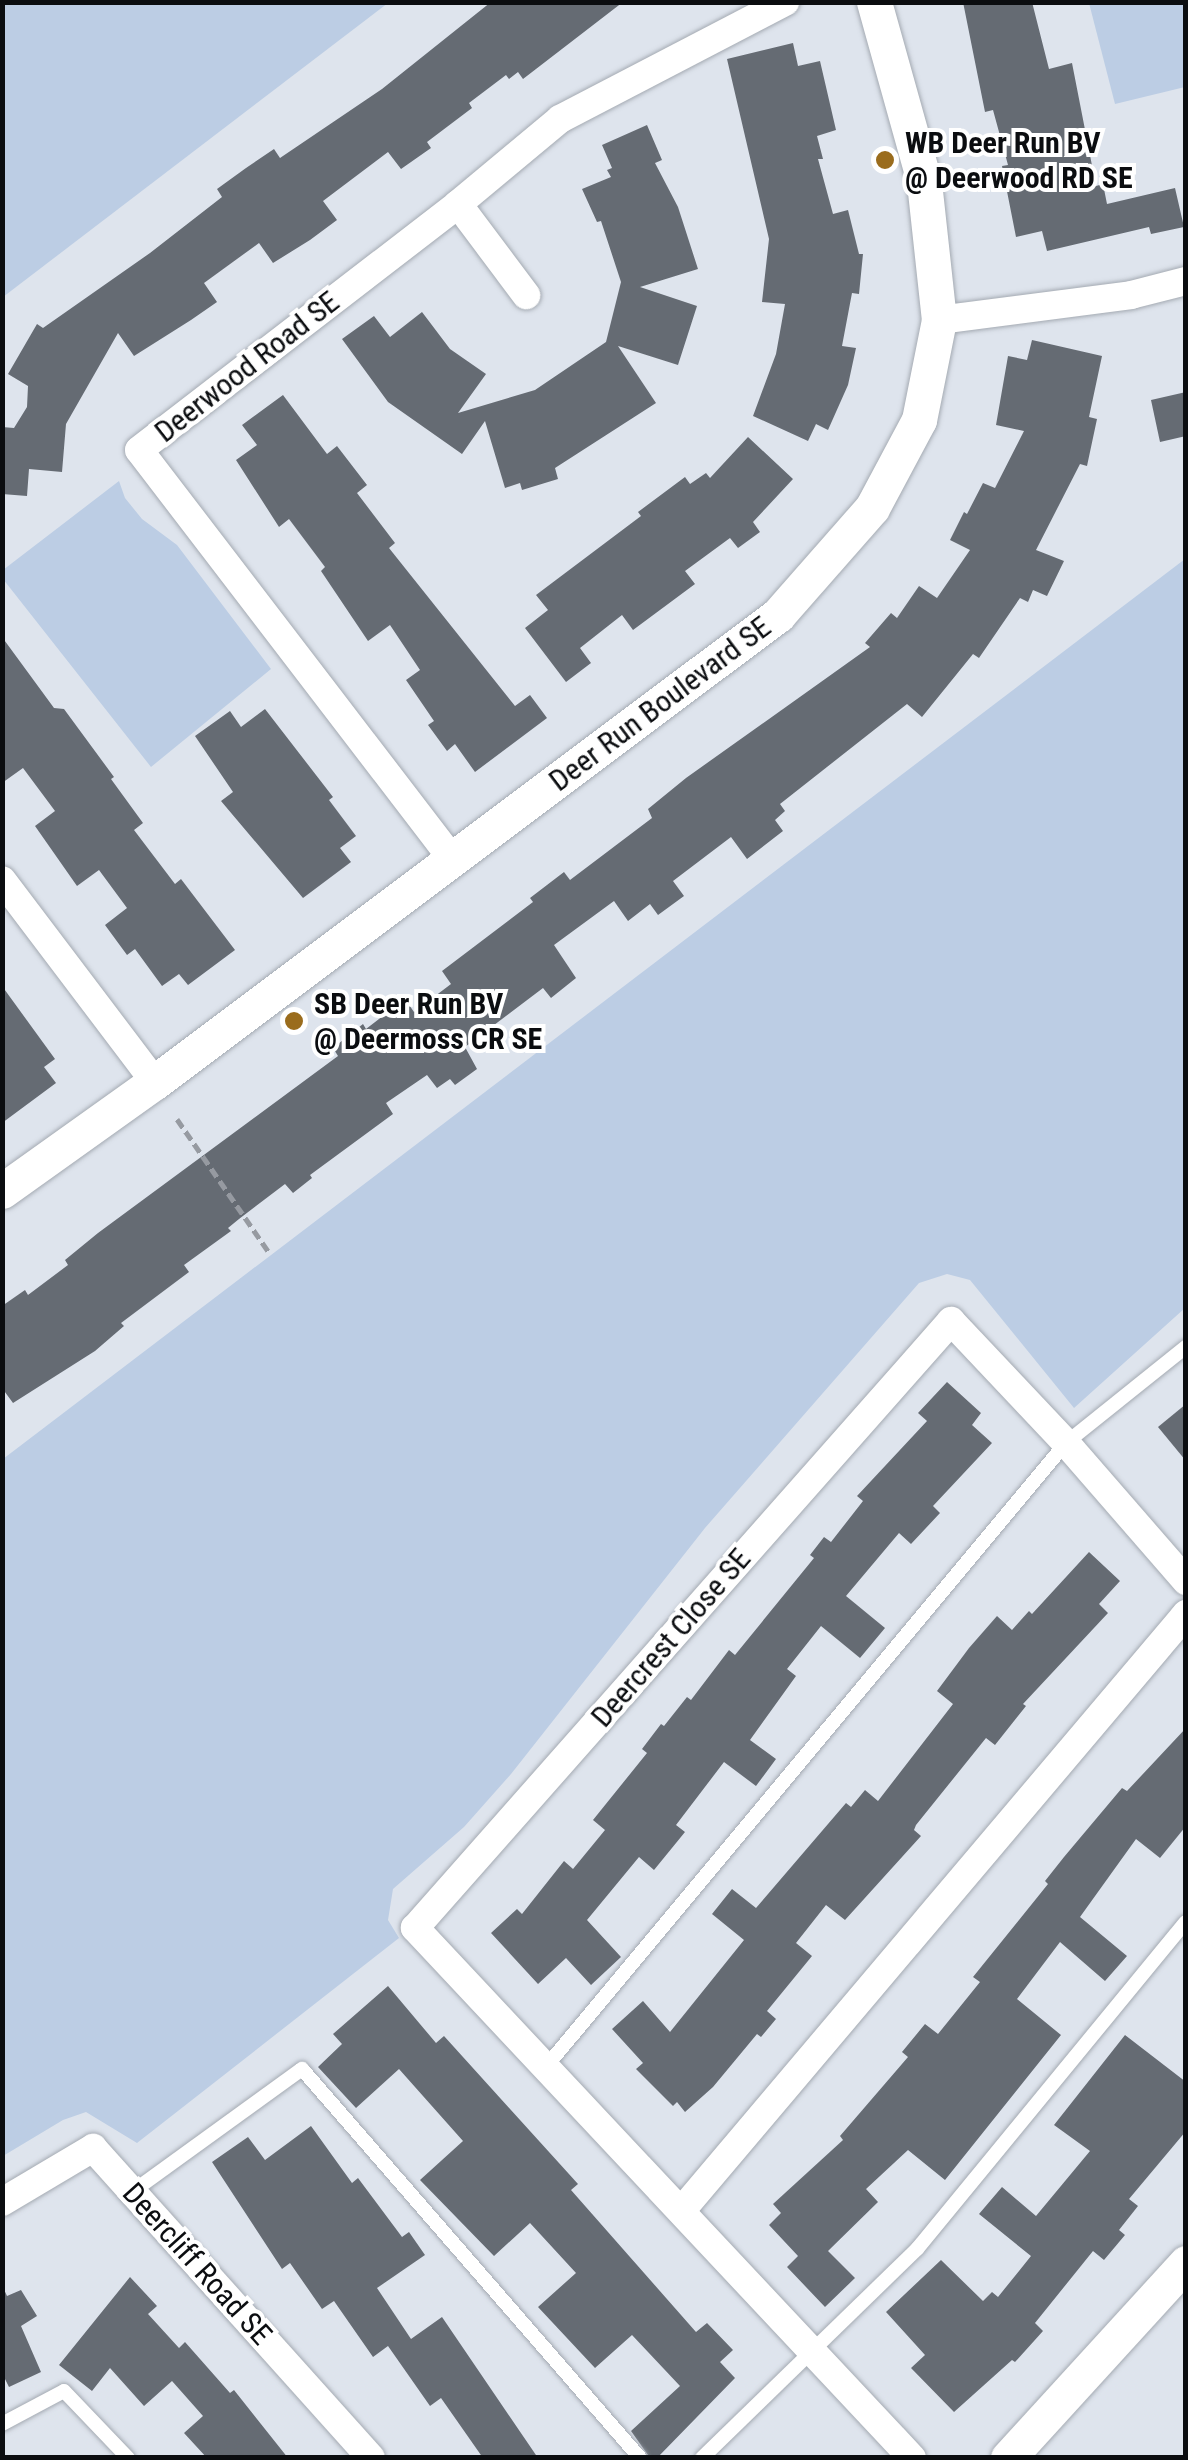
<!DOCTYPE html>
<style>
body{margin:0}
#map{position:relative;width:1188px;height:2460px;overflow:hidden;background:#dee4ed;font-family:"Roboto Condensed",sans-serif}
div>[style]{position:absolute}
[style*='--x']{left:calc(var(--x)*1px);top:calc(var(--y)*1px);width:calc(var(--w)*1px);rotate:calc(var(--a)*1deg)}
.green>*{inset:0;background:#bccde4}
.building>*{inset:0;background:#656b73}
.path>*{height:5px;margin-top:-2.5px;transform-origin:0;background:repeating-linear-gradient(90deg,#969aa1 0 10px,transparent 0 15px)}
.roads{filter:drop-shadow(0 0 2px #a4aab2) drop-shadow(0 0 2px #a4aab2)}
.service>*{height:14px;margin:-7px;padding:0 7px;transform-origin:7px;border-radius:7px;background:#fff}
.minor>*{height:28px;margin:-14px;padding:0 14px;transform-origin:14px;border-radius:14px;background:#fff}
.tertiary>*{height:35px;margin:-17.5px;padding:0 17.5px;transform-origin:17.5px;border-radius:17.5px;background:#fff}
.dots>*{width:28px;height:28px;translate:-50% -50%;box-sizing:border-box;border:5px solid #fff;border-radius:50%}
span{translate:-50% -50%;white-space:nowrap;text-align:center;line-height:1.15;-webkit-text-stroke:8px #fff;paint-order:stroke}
.poi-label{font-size:30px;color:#0b0d10;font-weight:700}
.left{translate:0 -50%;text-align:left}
.street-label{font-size:30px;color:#0b0d10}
.frame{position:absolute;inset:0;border:5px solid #0b0d10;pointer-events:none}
</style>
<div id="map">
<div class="green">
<i style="clip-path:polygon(3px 2px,388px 2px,388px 3px,3px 297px)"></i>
<i style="clip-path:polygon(1089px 3px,1185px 3px,1185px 87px,1115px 104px)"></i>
<i style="clip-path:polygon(119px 481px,125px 498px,142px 519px,177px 545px,271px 669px,151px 767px,3px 579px,3px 570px)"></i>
<i style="clip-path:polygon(1185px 559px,1185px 1308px,1074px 1408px,970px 1280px,947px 1274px,919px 1283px,705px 1528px,511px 1774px,464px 1827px,393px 1889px,388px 1920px,399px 1938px,137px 2143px,86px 2112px,63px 2120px,3px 2156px,3px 1459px)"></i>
</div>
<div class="building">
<i style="clip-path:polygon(491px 2px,623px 2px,523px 79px,518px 72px,509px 79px,506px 75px,469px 103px,472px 108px,427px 142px,431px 148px,401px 169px,388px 152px,323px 201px,337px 220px,310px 240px,273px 263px,259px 243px,204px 283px,217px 302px,191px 320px,134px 356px,118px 333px,66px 424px,62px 472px,29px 469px,27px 496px,2px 494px,2px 427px,14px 428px,27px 407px,28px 386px,8px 374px,37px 324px,43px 328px,150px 253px,222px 197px,217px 189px,246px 168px,274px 149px,280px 158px,382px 89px)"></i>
<i style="clip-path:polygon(963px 2px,1032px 2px,1049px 69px,1072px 63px,1096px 186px,1103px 184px,1107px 204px,1175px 188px,1184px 227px,1151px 234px,1149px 227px,1047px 251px,1042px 231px,1016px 237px,1002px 166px,1008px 165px,993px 110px,985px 112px)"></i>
<i style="clip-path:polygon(793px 43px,798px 66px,820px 61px,836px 130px,817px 136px,823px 159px,818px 159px,833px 214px,848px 210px,859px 254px,863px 254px,859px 294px,852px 293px,842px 346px,856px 348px,848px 385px,828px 430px,816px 424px,808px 441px,753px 416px,776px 354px,785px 304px,762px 302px,769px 239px,727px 59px)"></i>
<i style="clip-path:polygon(647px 125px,662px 160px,655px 163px,678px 207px,698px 269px,640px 287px,697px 306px,678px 365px,618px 346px,656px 403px,555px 468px,558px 479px,522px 490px,520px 483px,505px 488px,485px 421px,462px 454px,388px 402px,342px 339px,374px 316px,390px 337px,422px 312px,450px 349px,486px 374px,458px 413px,535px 390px,606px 342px,621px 282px,601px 221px,597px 222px,582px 189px,611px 177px,607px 170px,612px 168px,602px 145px)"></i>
<i style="clip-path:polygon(1032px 340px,1102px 356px,1089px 417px,1097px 419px,1087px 466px,1080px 464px,1036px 550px,1064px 561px,1047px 596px,1033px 590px,1028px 602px,1020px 598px,979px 658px,973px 654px,922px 717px,907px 704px,780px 804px,785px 811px,775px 820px,783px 831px,747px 859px,731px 837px,673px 881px,684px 896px,658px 915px,650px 904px,628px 921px,614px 901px,554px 945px,576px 978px,551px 998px,543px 988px,465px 1047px,477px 1069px,455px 1085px,450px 1079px,437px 1088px,427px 1075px,386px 1103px,393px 1114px,310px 1175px,312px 1178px,293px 1193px,285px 1184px,239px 1219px,228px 1228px,231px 1231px,184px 1265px,189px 1272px,121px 1323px,124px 1326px,95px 1351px,13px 1403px,2px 1388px,2px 1306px,25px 1290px,28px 1295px,68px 1265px,65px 1260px,98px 1233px,338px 1056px,333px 1048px,363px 1024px,366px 1029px,405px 999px,414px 1012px,451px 984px,442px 971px,533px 902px,530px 898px,564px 872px,570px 880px,652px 818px,648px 809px,686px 778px,870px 647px,865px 643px,891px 613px,897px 618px,919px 586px,937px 598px,970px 550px,950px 540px,964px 512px,967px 514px,983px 483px,995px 488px,1024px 431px,996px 425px,1008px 356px,1027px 360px)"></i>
<i style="clip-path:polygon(1186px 392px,1186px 436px,1160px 442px,1151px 400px)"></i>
<i style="clip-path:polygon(283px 395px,327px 454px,337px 446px,367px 485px,357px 493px,395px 543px,389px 548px,515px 706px,530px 695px,547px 718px,475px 772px,455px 744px,447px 751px,428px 725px,434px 721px,406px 680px,420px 670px,390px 625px,368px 641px,321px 571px,325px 567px,289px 519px,279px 527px,236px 460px,257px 445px,242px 425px)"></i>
<i style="clip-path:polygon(748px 437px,793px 479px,753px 522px,760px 532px,738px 548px,730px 538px,685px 571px,695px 584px,633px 630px,622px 615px,580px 648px,591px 663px,566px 682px,525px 628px,548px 610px,536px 595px,641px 516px,638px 512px,685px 477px,690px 484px,706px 473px,710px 478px)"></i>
<i style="clip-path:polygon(2px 637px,54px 708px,64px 709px,114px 777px,111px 779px,143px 823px,134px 830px,175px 884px,181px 879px,235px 950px,188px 985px,179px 974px,162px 986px,135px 949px,127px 955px,105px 925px,127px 908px,99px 870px,77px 886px,35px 826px,55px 811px,23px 768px,2px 783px)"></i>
<i style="clip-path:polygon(265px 709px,333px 797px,329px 800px,356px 836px,340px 848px,351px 862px,303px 898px,221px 801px,233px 792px,195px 736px,230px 711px,241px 727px)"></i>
<i style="clip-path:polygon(2px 986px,55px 1059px,44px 1067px,56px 1083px,2px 1123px)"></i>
<i style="clip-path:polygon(947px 1382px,981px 1413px,972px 1425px,992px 1443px,933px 1506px,940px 1513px,911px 1544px,899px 1533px,846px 1596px,885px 1628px,860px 1658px,821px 1626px,787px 1669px,796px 1676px,750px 1740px,776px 1759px,756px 1786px,724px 1762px,676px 1825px,685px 1832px,654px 1870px,639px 1857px,587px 1920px,621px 1957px,591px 1985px,566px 1958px,538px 1984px,491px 1933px,517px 1909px,522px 1914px,564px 1861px,573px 1869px,605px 1830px,593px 1820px,647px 1753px,642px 1749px,661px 1724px,664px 1726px,687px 1697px,691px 1700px,729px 1650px,735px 1655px,814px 1558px,810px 1555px,824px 1537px,831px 1542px,863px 1501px,857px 1496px,927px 1421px,918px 1413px)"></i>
<i style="clip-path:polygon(1186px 1404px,1186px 1461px,1158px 1427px)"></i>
<i style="clip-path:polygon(1089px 1552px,1120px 1581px,1099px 1604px,1108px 1613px,1023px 1704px,1026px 1706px,995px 1745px,986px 1738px,916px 1825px,914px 1830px,921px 1836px,845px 1920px,826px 1905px,796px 1943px,812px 1956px,767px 2011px,776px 2019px,761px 2037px,757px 2034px,713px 2087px,685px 2112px,677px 2102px,673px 2106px,636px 2069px,643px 2063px,612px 2029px,643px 2001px,670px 2032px,744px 1940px,712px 1914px,732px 1889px,756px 1908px,846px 1803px,851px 1807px,865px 1790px,878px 1801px,953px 1704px,937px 1691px,969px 1648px,997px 1616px,1012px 1630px,1029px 1611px,1032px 1614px)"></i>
<i style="clip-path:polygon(1186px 1728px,1186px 1826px,1160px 1858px,1136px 1839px,1080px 1917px,1127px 1956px,1105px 1981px,1060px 1942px,1017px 1999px,1061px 2035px,945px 2180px,908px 2150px,866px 2189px,878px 2202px,828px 2251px,855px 2278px,825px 2307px,787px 2267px,798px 2256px,769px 2225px,781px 2213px,773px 2204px,843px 2140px,840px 2136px,908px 2057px,902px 2052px,925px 2024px,938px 2034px,980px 1982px,973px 1977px,1048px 1884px,1045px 1881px,1064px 1857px,1122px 1788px,1127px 1791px)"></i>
<i style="clip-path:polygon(388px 1986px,436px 2043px,444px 2036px,578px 2184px,571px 2190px,696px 2332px,707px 2323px,733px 2350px,720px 2362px,735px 2378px,657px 2458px,650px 2458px,631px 2431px,680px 2386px,632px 2335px,595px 2368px,538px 2307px,576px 2273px,530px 2223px,494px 2256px,420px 2180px,463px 2141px,399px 2069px,356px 2108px,318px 2067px,342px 2044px,333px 2034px)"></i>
<i style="clip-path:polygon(1125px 2035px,1186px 2082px,1186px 2131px,1129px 2199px,1138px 2206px,1119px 2230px,1125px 2235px,1104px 2260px,1093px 2251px,1035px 2323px,1043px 2331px,1015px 2362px,1012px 2360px,954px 2412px,911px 2368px,925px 2355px,886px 2312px,941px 2260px,983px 2301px,992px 2292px,998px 2297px,1031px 2256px,979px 2214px,1002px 2187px,1036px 2216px,1090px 2151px,1054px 2125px)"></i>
<i style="clip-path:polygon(311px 2126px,352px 2183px,358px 2178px,402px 2237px,409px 2232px,425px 2255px,377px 2288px,411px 2339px,442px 2317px,538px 2458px,483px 2458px,441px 2398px,430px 2406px,388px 2346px,373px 2357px,334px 2301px,322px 2309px,290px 2263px,282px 2269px,212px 2162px,248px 2137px,265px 2160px)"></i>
<i style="clip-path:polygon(130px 2277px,157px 2306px,148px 2314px,179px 2348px,185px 2342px,230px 2393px,234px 2390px,288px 2458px,207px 2458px,184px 2433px,203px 2416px,172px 2381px,144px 2406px,110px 2368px,92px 2391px,59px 2365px)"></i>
<i style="clip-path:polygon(2px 2285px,7px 2296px,21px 2290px,37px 2316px,21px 2326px,41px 2372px,9px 2387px,2px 2373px)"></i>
</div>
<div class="path">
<i style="--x:177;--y:1119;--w:164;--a:55.4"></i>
</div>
<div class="roads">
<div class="service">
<i style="--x:545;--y:2068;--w:814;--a:-50.19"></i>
<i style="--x:1066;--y:1443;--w:154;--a:-38.7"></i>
<i style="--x:132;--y:2192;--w:210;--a:-35.9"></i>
<i style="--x:302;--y:2069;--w:515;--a:49.01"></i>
<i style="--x:2;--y:2424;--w:70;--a:-28"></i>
<i style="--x:64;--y:2391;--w:93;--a:46.3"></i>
<i style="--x:702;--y:2458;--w:300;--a:-44.2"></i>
<i style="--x:917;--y:2249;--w:423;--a:-50.6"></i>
</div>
<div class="minor">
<i style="--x:458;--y:204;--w:114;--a:53.2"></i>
<i style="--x:939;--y:320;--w:194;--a:-7.4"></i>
<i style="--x:1131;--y:295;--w:57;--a:-14.3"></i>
<i style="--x:453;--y:860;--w:516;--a:-127.45"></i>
<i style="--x:139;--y:450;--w:403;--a:-37.6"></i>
<i style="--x:458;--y:204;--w:133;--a:-39.8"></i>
<i style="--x:560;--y:119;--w:254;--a:-27.5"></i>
<i style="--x:2;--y:880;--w:253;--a:52.9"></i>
<i style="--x:2;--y:2202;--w:106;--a:-30.7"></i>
<i style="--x:93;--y:2148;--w:416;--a:48.1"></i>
<i style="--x:682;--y:2210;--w:781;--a:-49.78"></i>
<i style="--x:912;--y:2458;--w:727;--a:-133.16"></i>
<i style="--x:415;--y:1928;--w:810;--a:-48.55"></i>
<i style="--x:951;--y:1321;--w:168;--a:46.7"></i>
<i style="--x:1066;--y:1443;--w:183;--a:49"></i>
</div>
<div class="tertiary">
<i style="--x:2;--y:1191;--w:188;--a:-35.5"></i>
<i style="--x:155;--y:1082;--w:779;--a:-36.86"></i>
<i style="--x:778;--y:615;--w:142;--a:-48.7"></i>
<i style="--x:872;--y:508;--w:100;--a:-61.9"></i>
<i style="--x:919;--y:420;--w:102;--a:-78.7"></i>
<i style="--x:939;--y:320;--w:140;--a:-96.2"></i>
<i style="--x:924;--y:181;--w:186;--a:-105.6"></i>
<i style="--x:1008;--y:2458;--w:264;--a:-47.6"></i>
</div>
</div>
<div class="dots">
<i style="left:885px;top:160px;background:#9a6c1d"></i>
<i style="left:294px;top:1021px;background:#9a6c1d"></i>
</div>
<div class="poi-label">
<span class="left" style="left:905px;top:160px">WB Deer Run BV<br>@ Deerwood RD SE</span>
<span class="left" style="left:314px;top:1021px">SB Deer Run BV<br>@ Deermoss CR SE</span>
</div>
<div class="street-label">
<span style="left:247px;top:367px;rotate:-38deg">Deerwood Road SE</span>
<span style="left:660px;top:704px;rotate:-37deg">Deer Run Boulevard SE</span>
<span style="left:671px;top:1638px;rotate:-49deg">Deercrest Close SE</span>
<span style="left:197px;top:2264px;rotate:48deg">Deercliff Road SE</span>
</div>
<div class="frame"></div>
</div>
